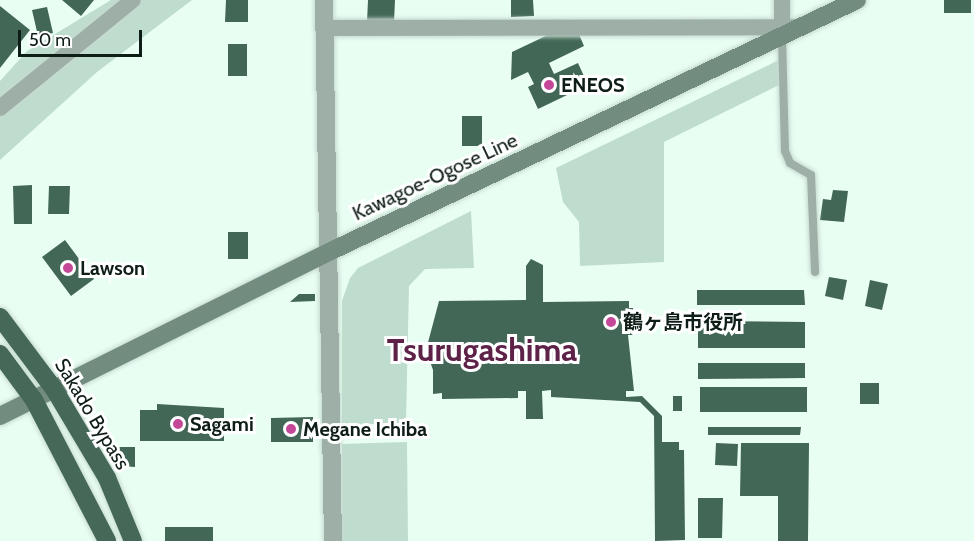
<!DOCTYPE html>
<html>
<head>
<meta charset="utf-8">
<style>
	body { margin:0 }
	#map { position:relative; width:974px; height:541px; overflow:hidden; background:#e9fef3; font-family:Cabin,"Noto Sans JP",sans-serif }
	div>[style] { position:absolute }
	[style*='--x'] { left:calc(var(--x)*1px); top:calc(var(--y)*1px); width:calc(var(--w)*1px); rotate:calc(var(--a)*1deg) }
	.green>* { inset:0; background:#bfddce }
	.building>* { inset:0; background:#436757 }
	.roads { filter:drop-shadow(0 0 2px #c6dad0) drop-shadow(0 0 2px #c6dad0) }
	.service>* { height:8px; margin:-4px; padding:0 4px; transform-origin:4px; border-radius:4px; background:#9eafa7 }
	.minor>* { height:16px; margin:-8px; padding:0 8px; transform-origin:8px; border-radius:8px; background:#9eafa7 }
	.tertiary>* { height:18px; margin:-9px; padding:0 9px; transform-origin:9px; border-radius:9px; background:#9eafa7 }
	.secondary>* { height:18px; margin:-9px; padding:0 9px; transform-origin:9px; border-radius:9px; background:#738c80 }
	.trunk>* { height:18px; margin:-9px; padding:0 9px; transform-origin:9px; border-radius:9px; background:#466858 }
	.dots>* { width:16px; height:16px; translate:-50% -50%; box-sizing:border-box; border:3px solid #fff; border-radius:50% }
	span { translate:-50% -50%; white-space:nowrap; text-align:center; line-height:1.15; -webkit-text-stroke:6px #fff; paint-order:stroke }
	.poi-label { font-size:20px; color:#0f1d17; font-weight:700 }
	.left { translate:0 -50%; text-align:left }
	.street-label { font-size:20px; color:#0f1d17 }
	.town-label { font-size:32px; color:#5e2248; font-weight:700 }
	.scale { position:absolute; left:18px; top:30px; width:124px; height:27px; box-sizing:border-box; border:3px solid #0f1d17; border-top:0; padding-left:8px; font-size:18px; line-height:21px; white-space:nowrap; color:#0f1d17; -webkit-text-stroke:4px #fff; paint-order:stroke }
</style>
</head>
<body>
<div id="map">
	<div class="green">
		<div style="clip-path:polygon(111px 0,192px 0,97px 72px,0 160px,0 81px,27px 51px)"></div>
		<div style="clip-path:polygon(779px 60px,779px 85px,664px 142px,664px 262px,580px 266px,579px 222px,563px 202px,556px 168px)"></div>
		<div style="clip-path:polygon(471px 211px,474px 268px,425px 269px,409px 286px,406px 423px,342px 425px,342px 301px,350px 278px,358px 268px)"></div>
		<div style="clip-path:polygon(407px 442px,408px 541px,342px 541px,342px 444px)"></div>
	</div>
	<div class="building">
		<div style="clip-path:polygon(62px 0,94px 0,81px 16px)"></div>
		<div style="clip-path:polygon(226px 0,248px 0,248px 22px,225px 22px)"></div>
		<div style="clip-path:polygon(368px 0,395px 0,394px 22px,367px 22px)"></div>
		<div style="clip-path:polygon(511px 0,533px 0,534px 16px,511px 17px)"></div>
		<div style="clip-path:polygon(944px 0,971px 0,971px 13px,944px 13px)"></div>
		<div style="clip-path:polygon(0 6px,30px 30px,0 68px)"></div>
		<div style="clip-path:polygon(47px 7px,53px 33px,38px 36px,32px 10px)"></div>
		<div style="clip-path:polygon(578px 32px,584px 46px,549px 63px,554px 74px,578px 63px,588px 85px,538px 109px,528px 87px,534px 84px,528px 72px,511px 80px,512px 52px,552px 33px)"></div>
		<div style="clip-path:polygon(228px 44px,247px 44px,247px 76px,228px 76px)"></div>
		<div style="clip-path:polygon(462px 116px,482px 116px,482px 146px,462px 146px)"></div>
		<div style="clip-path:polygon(32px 185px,32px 224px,14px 224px,13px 186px)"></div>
		<div style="clip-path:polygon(49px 186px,70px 186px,69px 214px,48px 214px)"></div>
		<div style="clip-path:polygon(833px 190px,848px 191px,844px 222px,820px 220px,823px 199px,831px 200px)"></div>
		<div style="clip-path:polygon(228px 232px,248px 232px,248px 259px,228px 259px)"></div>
		<div style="clip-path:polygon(65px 240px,94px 279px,71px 296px,42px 257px)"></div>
		<div style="clip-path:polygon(531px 259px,543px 265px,543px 302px,629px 301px,629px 308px,633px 308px,634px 335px,628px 335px,634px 391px,626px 391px,626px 397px,642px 396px,662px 416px,662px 442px,679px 442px,679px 450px,684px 450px,685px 540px,655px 541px,654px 416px,640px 402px,551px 397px,551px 390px,542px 391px,543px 419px,526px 419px,526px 391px,518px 391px,518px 398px,442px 399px,442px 393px,433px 394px,433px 370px,426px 350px,439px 301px,526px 300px,526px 266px)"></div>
		<div style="clip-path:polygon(829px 277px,847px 280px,843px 300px,825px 296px)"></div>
		<div style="clip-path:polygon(870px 280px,888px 284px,882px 310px,865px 306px)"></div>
		<div style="clip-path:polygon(697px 290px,804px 290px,805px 305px,697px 305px)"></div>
		<div style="clip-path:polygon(299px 294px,315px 294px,315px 301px,290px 302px)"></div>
		<div style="clip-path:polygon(698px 321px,805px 322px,805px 348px,698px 348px)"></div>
		<div style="clip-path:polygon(698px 363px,805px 363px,805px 378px,698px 379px)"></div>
		<div style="clip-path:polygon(860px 383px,879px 383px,879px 404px,860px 404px)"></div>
		<div style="clip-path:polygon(700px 387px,807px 387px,807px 412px,700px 412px)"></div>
		<div style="clip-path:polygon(673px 396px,682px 396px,682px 411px,673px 411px)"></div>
		<div style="clip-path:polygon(157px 404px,224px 408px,224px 441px,140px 441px,140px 410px,157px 410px)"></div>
		<div style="clip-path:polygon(313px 417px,313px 442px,271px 442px,271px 418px)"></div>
		<div style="clip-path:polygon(708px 427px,801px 427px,800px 435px,708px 435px)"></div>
		<div style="clip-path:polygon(716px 443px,738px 444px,737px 466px,715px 465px)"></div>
		<div style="clip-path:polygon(741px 443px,809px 443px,808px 541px,778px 541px,778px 496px,740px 496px)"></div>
		<div style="clip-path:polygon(119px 447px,135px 447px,135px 467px,119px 466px)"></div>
		<div style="clip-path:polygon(698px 498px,723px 498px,722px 538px,698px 538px)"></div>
		<div style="clip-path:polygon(165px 527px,213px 527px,213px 541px,165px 541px)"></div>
	</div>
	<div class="roads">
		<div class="service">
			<div style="--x:782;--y:37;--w:114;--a:88.5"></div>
			<div style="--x:785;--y:151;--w:13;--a:67"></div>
			<div style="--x:790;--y:163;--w:24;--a:30"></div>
			<div style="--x:811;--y:175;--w:97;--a:87.6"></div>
		</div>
		<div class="minor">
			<div style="--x:782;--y:27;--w:27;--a:-90"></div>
			<div style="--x:325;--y:28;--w:476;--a:-0.1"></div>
			<div style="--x:0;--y:108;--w:171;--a:-39.1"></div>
		</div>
		<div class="tertiary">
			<div style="--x:324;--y:0;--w:541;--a:89.05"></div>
		</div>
		<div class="secondary">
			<div style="--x:0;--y:416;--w:368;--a:-26.5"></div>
			<div style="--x:329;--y:252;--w:585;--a:-25.51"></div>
		</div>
		<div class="trunk">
			<div style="--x:0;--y:317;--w:90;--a:53.1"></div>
			<div style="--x:54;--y:389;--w:104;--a:59.2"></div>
			<div style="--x:107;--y:478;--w:68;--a:67.6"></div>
			<div style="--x:0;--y:354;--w:57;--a:53.5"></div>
			<div style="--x:34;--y:400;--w:159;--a:62.6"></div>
		</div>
	</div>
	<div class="dots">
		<div style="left:549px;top:85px;background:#c44897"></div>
		<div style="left:68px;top:268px;background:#c44897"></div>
		<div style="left:611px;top:322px;background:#c44897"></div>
		<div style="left:178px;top:424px;background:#c44897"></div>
		<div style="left:291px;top:429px;background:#c44897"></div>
	</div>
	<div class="poi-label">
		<span class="left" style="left:561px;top:85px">ENEOS</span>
		<span class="left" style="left:80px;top:268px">Lawson</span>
		<span class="left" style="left:623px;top:322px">鶴ヶ島市役所</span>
		<span class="left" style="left:190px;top:424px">Sagami</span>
		<span class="left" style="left:303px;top:429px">Megane Ichiba</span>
	</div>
	<div class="street-label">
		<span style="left:435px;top:177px;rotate:-25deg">Kawagoe-Ogose Line</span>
		<span style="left:92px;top:414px;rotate:59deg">Sakado Bypass</span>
	</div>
	<div class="town-label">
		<span style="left:482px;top:350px">Tsurugashima</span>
	</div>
	<div class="scale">50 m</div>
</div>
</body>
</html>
